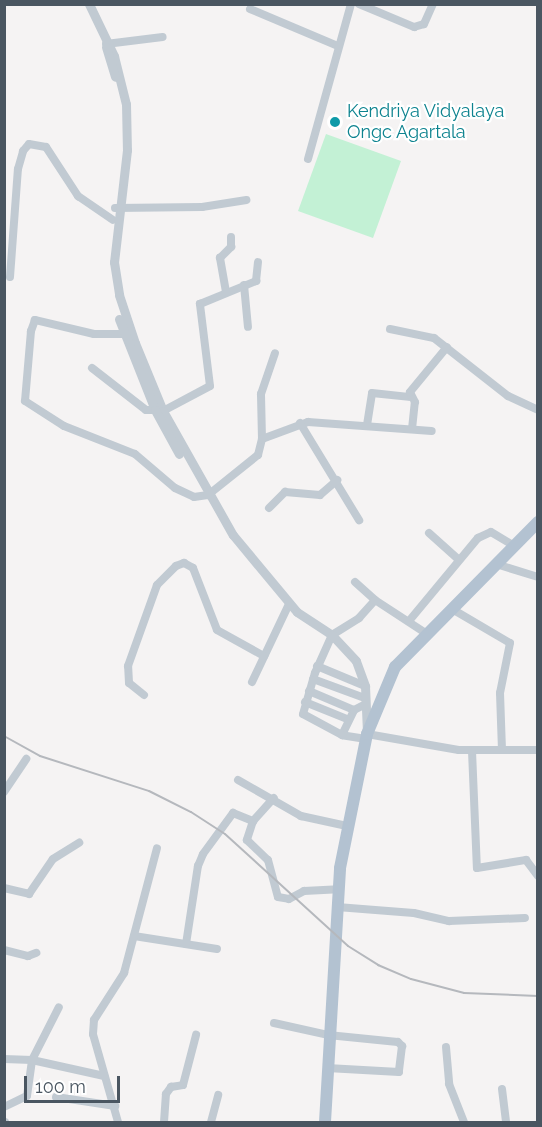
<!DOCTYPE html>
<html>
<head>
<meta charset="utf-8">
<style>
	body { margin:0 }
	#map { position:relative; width:542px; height:1127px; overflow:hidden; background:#f5f3f3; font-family:Raleway,sans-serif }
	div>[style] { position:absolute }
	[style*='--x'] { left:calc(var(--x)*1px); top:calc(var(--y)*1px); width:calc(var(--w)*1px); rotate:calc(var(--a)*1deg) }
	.green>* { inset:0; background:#c3f1d5 }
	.minor>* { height:8px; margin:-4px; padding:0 4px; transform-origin:4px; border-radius:4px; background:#c1cad2 }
	.tertiary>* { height:9px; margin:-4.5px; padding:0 4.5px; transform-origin:4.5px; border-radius:4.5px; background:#c1cad2 }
	.primary>* { height:12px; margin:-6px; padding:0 6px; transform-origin:6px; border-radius:6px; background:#b3c2d1 }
	.rail>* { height:2px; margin:-1px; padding:0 1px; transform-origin:1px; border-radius:1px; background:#b5b8bd }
	.dots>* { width:16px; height:16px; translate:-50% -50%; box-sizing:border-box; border:3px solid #fff; border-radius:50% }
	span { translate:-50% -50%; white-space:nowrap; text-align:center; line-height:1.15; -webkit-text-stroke:4.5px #fff; paint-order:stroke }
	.culture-label { font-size:18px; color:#0d838f }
	.left { translate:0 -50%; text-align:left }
	.frame { position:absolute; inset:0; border:6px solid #4a5661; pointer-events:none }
	.scale { position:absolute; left:24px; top:1076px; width:96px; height:27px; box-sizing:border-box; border:3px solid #4a5661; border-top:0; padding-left:8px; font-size:18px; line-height:21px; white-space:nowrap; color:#4a5661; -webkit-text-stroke:4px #fff; paint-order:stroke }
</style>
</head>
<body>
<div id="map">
	<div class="green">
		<div style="clip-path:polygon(326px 134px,401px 161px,373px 238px,298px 211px)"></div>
	</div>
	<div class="minor">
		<div style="--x:359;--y:4;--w:60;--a:22.7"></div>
		<div style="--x:414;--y:27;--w:10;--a:-17"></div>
		<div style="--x:424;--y:24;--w:22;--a:-66"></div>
		<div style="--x:250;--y:9;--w:95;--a:22.8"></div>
		<div style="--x:106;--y:44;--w:57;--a:-7"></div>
		<div style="--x:308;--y:159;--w:161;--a:-74.5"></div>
		<div style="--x:115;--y:208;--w:87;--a:-0.7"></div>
		<div style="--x:202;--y:207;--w:45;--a:-9"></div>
		<div style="--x:10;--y:277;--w:108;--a:-85.8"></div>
		<div style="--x:18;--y:169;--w:19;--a:-74"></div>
		<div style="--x:23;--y:151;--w:9;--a:-49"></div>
		<div style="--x:29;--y:144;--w:17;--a:10"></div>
		<div style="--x:46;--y:147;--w:59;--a:56.9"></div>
		<div style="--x:78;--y:196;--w:42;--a:34.4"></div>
		<div style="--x:244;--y:285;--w:42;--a:84.6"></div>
		<div style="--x:226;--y:292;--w:35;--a:-100"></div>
		<div style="--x:220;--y:258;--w:16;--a:-45"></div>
		<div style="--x:231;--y:247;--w:10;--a:-90"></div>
		<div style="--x:390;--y:329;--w:45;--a:11.6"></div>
		<div style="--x:434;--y:338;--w:94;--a:38.1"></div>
		<div style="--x:508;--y:396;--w:33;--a:25"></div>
		<div style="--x:124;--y:334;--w:30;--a:180"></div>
		<div style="--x:94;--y:334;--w:61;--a:-166.7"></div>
		<div style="--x:35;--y:320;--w:12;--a:110"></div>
		<div style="--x:31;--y:331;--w:70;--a:94.9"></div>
		<div style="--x:25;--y:401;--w:46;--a:32.7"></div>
		<div style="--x:64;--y:426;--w:76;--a:21.5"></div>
		<div style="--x:135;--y:454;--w:52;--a:40.4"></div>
		<div style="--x:175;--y:488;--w:21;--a:25"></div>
		<div style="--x:194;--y:497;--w:14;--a:-8"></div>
		<div style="--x:208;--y:495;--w:64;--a:-38.7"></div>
		<div style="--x:258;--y:455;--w:16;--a:-76"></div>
		<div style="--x:262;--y:439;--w:45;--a:-91.3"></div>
		<div style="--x:261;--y:394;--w:43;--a:-71.1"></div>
		<div style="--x:92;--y:368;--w:68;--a:37.9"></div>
		<div style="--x:146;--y:410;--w:9;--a:0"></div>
		<div style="--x:163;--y:411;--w:53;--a:-28"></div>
		<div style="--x:210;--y:386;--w:83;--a:-97"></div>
		<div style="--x:200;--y:304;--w:61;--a:-22.3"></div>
		<div style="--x:256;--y:281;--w:19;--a:-84"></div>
		<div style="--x:300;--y:423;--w:114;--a:58.7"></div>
		<div style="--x:367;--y:425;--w:32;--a:-81"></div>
		<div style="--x:372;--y:393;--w:37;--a:6"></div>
		<div style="--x:412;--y:429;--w:27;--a:-84"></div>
		<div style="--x:415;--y:402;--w:11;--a:-117"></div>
		<div style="--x:410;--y:392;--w:58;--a:-50.6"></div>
		<div style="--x:262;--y:439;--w:49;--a:-20.3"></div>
		<div style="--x:308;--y:422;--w:124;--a:4.2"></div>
		<div style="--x:269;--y:508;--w:23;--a:-45"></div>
		<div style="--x:285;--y:492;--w:35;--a:5"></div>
		<div style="--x:320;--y:495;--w:23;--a:-41"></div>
		<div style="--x:429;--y:533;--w:39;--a:42"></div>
		<div style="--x:496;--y:564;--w:44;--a:17.2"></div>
		<div style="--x:355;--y:582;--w:27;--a:42"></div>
		<div style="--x:452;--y:609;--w:67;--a:30.4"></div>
		<div style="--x:510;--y:643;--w:51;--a:101.3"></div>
		<div style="--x:500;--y:693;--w:57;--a:88"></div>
		<div style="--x:409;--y:621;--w:108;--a:-50.3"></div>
		<div style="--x:478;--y:538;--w:14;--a:-25"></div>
		<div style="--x:491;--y:532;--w:27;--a:31"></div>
		<div style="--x:317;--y:666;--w:52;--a:22.6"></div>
		<div style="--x:313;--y:679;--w:55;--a:20.1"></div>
		<div style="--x:252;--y:682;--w:86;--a:-64.6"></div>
		<div style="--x:309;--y:691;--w:49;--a:22.9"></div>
		<div style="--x:144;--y:695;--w:19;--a:-141"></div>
		<div style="--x:129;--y:683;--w:17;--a:-93"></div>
		<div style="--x:128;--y:666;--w:86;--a:-70.3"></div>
		<div style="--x:157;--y:585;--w:27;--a:-45"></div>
		<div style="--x:176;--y:566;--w:9;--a:-21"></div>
		<div style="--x:184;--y:563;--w:10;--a:29"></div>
		<div style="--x:193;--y:568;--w:66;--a:68.8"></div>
		<div style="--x:217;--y:630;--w:54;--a:29"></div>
		<div style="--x:305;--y:702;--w:45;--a:22"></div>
		<div style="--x:367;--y:734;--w:93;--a:9.9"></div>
		<div style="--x:459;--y:750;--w:79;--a:0"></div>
		<div style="--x:342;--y:735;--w:28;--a:-64"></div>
		<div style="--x:354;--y:710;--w:13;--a:-27"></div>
		<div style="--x:366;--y:739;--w:24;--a:-171"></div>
		<div style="--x:342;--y:735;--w:44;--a:-151.7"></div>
		<div style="--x:303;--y:714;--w:43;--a:-73.7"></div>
		<div style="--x:315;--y:673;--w:42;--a:-65.9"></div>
		<div style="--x:332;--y:635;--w:32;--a:-32"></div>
		<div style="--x:359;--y:618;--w:24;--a:-48"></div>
		<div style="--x:375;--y:600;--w:62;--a:33.2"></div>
		<div style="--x:472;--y:751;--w:117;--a:87.6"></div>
		<div style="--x:477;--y:868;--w:50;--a:-9.3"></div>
		<div style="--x:526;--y:860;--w:20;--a:53"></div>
		<div style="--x:238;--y:780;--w:73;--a:29.7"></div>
		<div style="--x:301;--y:816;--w:47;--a:12.3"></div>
		<div style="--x:4;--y:792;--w:40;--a:-56"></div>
		<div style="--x:253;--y:821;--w:20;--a:108"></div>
		<div style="--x:247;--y:840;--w:29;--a:44"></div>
		<div style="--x:268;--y:860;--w:38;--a:75"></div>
		<div style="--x:278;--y:897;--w:11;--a:10"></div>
		<div style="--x:289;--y:899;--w:17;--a:-28"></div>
		<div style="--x:304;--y:891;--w:34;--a:-3"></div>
		<div style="--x:4;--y:888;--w:26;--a:13"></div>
		<div style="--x:29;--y:894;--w:42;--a:-55.6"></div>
		<div style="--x:53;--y:859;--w:31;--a:-32"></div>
		<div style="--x:337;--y:907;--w:77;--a:4.5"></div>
		<div style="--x:414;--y:913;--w:36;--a:13"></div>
		<div style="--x:449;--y:921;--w:76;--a:-2.3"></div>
		<div style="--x:134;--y:936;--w:84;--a:8.9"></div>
		<div style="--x:186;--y:944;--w:79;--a:-81.3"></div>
		<div style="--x:198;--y:866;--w:13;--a:-67"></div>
		<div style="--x:203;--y:854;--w:51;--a:-53.8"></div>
		<div style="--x:233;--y:813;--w:22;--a:22"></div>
		<div style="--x:253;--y:821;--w:31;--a:-48"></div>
		<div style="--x:4;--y:950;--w:25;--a:14"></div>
		<div style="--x:28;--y:956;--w:9;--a:-21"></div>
		<div style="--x:274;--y:1023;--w:55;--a:12.5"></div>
		<div style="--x:328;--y:1035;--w:70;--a:5.7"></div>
		<div style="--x:398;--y:1042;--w:6;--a:45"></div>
		<div style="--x:402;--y:1046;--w:26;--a:97"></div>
		<div style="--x:399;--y:1072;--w:72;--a:-176.8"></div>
		<div style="--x:446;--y:1047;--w:37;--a:85"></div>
		<div style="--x:449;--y:1084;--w:41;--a:68.5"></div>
		<div style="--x:4;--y:1059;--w:28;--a:2"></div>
		<div style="--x:32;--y:1060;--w:74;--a:12.5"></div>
		<div style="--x:502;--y:1089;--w:33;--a:83"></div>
		<div style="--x:56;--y:1097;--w:60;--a:8.7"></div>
		<div style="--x:4;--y:1107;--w:25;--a:-26"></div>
		<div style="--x:27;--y:1096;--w:36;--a:-82"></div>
		<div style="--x:32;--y:1060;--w:59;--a:-63"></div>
		<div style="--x:4;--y:1122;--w:1;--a:0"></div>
		<div style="--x:118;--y:1122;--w:91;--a:-105.9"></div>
		<div style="--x:93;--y:1034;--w:14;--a:-86"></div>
		<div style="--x:94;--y:1020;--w:56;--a:-57.4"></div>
		<div style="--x:124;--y:973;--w:129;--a:-75.2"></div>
		<div style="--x:164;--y:1122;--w:28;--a:-86"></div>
		<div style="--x:166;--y:1094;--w:9;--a:-54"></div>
		<div style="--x:171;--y:1087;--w:12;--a:-9"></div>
		<div style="--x:183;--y:1085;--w:52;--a:-75.4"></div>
		<div style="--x:211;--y:1122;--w:28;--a:-75"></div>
	</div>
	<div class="tertiary">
		<div style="--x:89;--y:4;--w:58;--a:64.3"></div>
		<div style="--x:114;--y:56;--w:49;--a:76"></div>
		<div style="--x:126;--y:104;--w:46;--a:88.8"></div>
		<div style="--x:127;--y:150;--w:113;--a:96.6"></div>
		<div style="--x:114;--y:262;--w:33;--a:81"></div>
		<div style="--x:119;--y:295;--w:51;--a:71.6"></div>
		<div style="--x:135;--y:343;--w:74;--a:67.6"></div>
		<div style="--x:163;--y:411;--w:142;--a:60.6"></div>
		<div style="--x:233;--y:535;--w:100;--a:50.3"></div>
		<div style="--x:297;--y:612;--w:42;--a:33.3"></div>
		<div style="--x:332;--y:635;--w:35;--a:47"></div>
		<div style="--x:356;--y:661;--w:27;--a:70"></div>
		<div style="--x:365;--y:686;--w:45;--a:87.5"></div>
		<div style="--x:106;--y:47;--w:31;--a:73"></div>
		<div style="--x:119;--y:319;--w:98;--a:68.4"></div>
		<div style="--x:155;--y:410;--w:50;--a:61.4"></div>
	</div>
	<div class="primary">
		<div style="--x:325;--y:1122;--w:254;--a:-86.6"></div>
		<div style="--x:340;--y:868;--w:137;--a:-78.6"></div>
		<div style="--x:367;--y:734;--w:73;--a:-67.3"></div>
		<div style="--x:395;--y:667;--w:204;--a:-45.4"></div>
	</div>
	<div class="rail">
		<div style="--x:4;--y:736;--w:41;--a:29.1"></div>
		<div style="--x:40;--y:756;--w:114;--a:17.8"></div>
		<div style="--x:149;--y:791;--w:47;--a:26.6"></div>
		<div style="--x:191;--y:812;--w:40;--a:32.9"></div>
		<div style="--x:225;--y:834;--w:166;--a:42.3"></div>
		<div style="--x:348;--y:946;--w:36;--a:32"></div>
		<div style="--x:378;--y:965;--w:36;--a:23"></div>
		<div style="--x:411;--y:979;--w:55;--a:14.8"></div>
		<div style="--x:464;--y:993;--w:74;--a:2.3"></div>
	</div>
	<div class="dots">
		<div style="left:335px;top:122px;background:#0f9aa8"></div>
	</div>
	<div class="culture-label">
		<span class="left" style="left:347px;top:122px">Kendriya Vidyalaya<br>Ongc Agartala</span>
	</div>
	<div class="frame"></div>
	<div class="scale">100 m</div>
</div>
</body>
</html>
